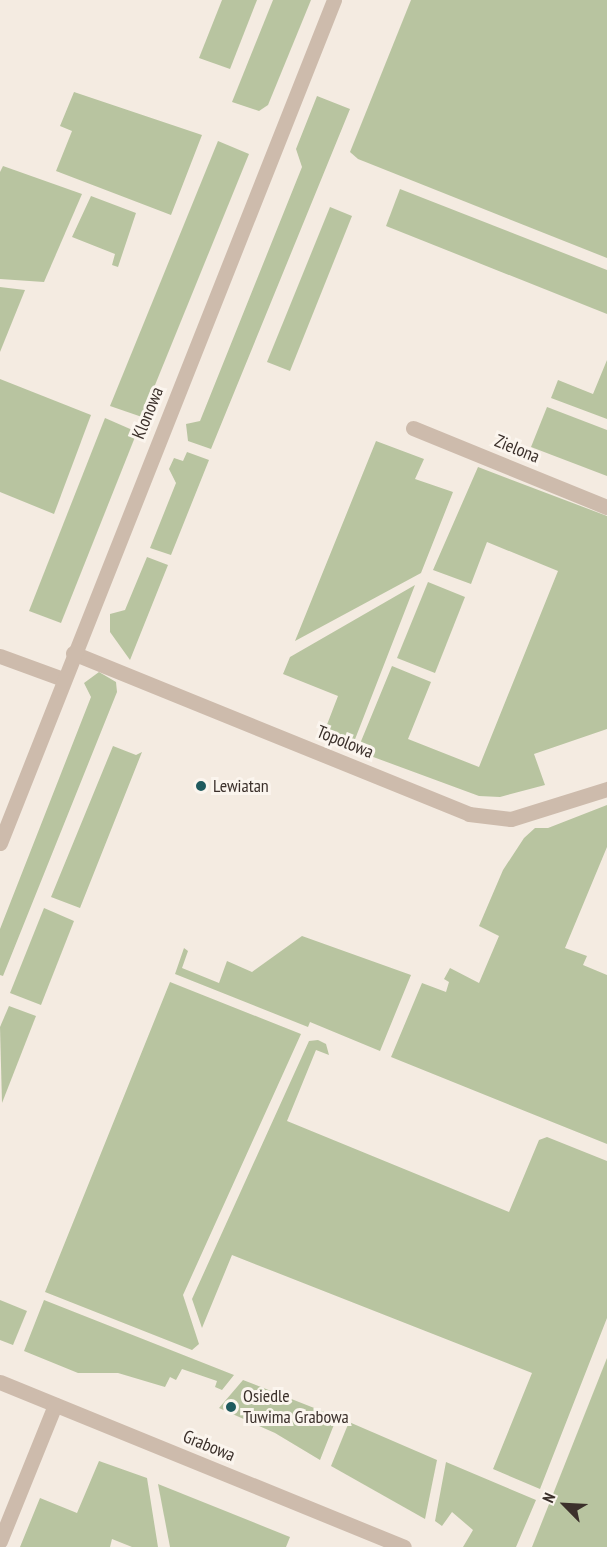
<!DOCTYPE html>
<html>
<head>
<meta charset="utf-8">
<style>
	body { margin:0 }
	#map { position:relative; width:607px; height:1547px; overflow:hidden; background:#f4ebe1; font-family:"PT Sans Narrow",sans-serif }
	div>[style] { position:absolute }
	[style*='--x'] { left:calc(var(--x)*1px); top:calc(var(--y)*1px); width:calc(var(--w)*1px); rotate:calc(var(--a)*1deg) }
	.green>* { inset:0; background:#b8c4a0 }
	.street>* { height:15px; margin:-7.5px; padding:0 7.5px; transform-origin:7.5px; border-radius:7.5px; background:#cdbbac }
	.dots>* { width:16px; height:16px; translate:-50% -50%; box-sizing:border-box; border:3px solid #fbf5ee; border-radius:50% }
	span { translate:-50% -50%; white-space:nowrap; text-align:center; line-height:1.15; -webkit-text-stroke:6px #fbf5ee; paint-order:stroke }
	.street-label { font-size:18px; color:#3b302b }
	.poi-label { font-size:18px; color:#3b302b }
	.left { translate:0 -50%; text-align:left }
	.north { position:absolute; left:535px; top:1475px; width:60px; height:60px; -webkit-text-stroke:4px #fbf5ee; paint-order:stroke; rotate:294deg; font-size:16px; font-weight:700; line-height:24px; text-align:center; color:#3b302b }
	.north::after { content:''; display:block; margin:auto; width:21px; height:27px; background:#3b302b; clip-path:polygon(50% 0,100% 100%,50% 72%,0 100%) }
</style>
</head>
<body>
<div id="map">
	<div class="green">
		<div style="clip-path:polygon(222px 0,257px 0,230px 69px,199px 58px)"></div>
		<div style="clip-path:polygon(273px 0,311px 0,268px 105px,259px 111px,232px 102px)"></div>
		<div style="clip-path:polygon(411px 0,607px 0,607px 258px,358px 159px,350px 152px)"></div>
		<div style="clip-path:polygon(74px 92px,202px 135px,171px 215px,56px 171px,72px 131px,60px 126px)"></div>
		<div style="clip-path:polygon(317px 96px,350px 109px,211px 449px,188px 441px,186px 424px,200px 421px,302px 167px,296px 149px)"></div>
		<div style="clip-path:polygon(218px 141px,249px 154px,142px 417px,110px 406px)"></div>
		<div style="clip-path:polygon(3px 166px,82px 194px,44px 282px,0 279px,0 172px)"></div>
		<div style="clip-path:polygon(400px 189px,607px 270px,607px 314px,386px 226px)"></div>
		<div style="clip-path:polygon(91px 196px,136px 213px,118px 267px,112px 265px,115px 254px,72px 237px)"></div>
		<div style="clip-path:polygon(330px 207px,352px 216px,290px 371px,267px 362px)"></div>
		<div style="clip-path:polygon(0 287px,25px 290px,0 352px)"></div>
		<div style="clip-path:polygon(607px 360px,607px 419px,551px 398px,558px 380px,593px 394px)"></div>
		<div style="clip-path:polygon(0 379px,91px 415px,54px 514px,0 492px)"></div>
		<div style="clip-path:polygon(547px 407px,607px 430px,607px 476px,531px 447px)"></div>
		<div style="clip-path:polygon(105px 418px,137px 432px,61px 623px,29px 611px)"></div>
		<div style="clip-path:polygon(376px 441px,424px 459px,415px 479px,453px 492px,421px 573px,295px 641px)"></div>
		<div style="clip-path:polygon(187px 452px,209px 460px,171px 555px,150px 548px,176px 483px,169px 469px,174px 458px,183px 461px)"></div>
		<div style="clip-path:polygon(478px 467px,607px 516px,607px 729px,534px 754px,545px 785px,500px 797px,479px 796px,357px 751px,392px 666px,431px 682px,408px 739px,479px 767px,558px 571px,487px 542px,471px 584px,433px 570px)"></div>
		<div style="clip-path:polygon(147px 557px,168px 565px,130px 660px,110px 632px,110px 614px,125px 610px)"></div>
		<div style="clip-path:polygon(428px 582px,465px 597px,435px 673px,397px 658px)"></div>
		<div style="clip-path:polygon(415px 585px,352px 747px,323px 735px,338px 696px,283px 674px,290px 657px)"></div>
		<div style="clip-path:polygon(99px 672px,116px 682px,117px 692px,3px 976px,0 975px,0 929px,91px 697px,84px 683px)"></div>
		<div style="clip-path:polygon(113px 746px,136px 755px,142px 752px,80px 908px,51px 897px)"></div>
		<div style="clip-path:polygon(607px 805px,607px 847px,565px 948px,587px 956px,583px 965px,607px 975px,607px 1144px,391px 1057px,422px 983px,446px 992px,449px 982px,444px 979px,450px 968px,479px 983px,499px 936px,479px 926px,503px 870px,524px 838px,535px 828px,548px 828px)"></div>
		<div style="clip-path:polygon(44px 908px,74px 921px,41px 1005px,10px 993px)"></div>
		<div style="clip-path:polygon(302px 936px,411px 975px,380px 1051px,310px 1022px,308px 1027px,175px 974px,184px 948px,188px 951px,182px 968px,219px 983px,227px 961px,252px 972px)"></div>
		<div style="clip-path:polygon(170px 982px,301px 1034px,183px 1295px,199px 1344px,192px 1350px,45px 1292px)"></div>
		<div style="clip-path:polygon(9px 1006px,36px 1016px,2px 1103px,0 1027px)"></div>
		<div style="clip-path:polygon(318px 1040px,326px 1044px,329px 1055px,316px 1050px,287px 1121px,509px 1212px,539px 1140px,547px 1137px,607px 1161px,607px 1318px,540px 1489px,493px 1469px,532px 1373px,232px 1255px,202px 1328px,192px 1299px,309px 1041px)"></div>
		<div style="clip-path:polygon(0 1300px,27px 1311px,13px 1345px,0 1340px)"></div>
		<div style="clip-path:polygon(44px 1300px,234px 1375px,222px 1390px,215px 1387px,217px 1381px,182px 1369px,176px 1380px,170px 1377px,165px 1387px,118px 1373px,78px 1373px,24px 1351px)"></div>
		<div style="clip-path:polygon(607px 1358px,607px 1547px,532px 1547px)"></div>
		<div style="clip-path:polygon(243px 1380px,337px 1417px,320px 1460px,275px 1433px,219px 1408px)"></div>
		<div style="clip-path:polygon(349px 1422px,437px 1460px,425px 1519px,331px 1466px)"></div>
		<div style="clip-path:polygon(99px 1461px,147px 1478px,158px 1547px,132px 1547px,112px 1539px,110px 1547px,20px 1547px,40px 1498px,77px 1513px)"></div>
		<div style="clip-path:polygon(446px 1462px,536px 1500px,516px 1547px,463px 1547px,473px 1530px,452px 1512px,442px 1526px,435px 1521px)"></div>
		<div style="clip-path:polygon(158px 1484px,290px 1537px,286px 1547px,170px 1547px)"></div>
	</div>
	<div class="street">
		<div style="--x:413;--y:428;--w:209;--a:22.2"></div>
		<div style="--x:73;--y:653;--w:427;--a:22.1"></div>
		<div style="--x:469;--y:814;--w:42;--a:6.8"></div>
		<div style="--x:511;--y:819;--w:101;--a:-17.4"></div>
		<div style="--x:0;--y:656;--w:67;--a:20.1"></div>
		<div style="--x:0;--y:843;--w:907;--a:-68.39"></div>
		<div style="--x:0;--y:1382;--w:436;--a:22.2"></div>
		<div style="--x:0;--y:1541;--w:147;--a:-68"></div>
	</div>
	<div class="dots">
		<div style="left:201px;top:786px;background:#1f5a5e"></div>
		<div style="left:231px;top:1407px;background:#1f5a5e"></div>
	</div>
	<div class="street-label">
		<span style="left:148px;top:413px;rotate:-68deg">Klonowa</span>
		<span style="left:517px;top:449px;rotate:22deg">Zielona</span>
		<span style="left:345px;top:742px;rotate:22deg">Topolowa</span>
		<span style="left:209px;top:1446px;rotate:22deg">Grabowa</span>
	</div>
	<div class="poi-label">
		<span class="left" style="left:213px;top:786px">Lewiatan</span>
		<span class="left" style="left:243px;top:1407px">Osiedle<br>Tuwima Grabowa</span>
	</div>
	<div class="north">N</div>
</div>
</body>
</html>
